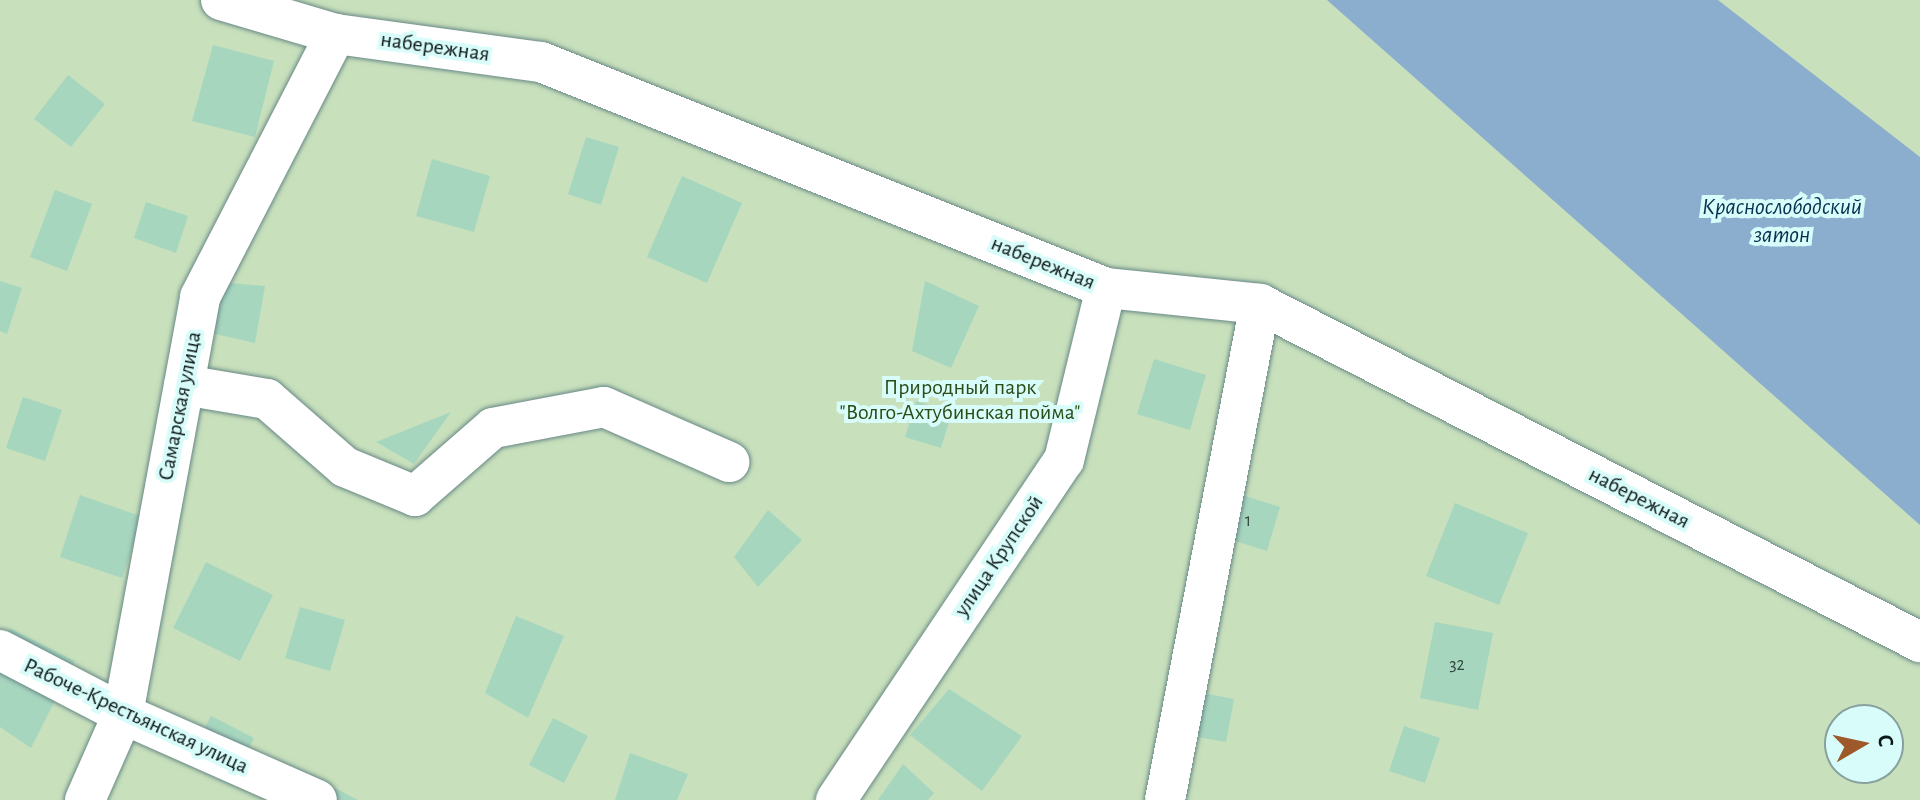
<!DOCTYPE html>
<html>
<head>
<meta charset="utf-8">
<style>
	body { margin:0 }
	#map { position:relative; width:1920px; height:800px; overflow:hidden; background:#d8fcf9; font-family:"Alegreya Sans",sans-serif }
	div>[style] { position:absolute }
	[style*='--x'] { left:calc(var(--x)*1px); top:calc(var(--y)*1px); width:calc(var(--w)*1px); rotate:calc(var(--a)*1deg) }
	.green>* { inset:0; background:#c8e0bc }
	.water>* { inset:0; background:#8baece }
	.building>* { inset:0; background:#a7d6bf }
	.roads { filter:drop-shadow(0 0 2px #688886) drop-shadow(0 0 2px #688886) }
	.minor>* { height:40px; margin:-20px; padding:0 20px; transform-origin:20px; border-radius:20px; background:#fff }
	span { translate:-50% -50%; white-space:nowrap; text-align:center; line-height:1.15; -webkit-text-stroke:8px #d8fcf9; paint-order:stroke }
	.number-label { font-size:18px; color:#334842 }
	.number-label span { -webkit-text-stroke-width:0 }
	.street-label { font-size:22px; color:#0c1818 }
	.park-label { font-size:22px; color:#2b4c17 }
	.water-label { font-size:24px; color:#063150; font-style:italic }
	.north { position:absolute; left:1824px; top:704px; width:80px; height:80px; box-sizing:border-box; background:#d8fcf9; border:2px solid #86a19f; border-radius:50%; rotate:81deg; font-size:22px; font-weight:700; line-height:32px; text-align:center; color:#0c1818 }
	.north::after { content:''; display:block; margin:auto; width:28px; height:36px; background:#9d592a; clip-path:polygon(50% 0,100% 100%,50% 72%,0 100%) }
</style>
</head>
<body>
<div id="map">
	<div class="green">
		<div style="clip-path:polygon(evenodd,0 0,1920px 0,1920px 800px,0 800px,0 0,1840px 720px,1888px 720px,1888px 768px,1840px 768px,1840px 720px)"></div>
	</div>
	<div class="water">
		<div style="clip-path:polygon(1327px 0,1718px 0,1920px 157px,1920px 525px)"></div>
	</div>
	<div class="building">
		<div style="clip-path:polygon(213px 45px,274px 61px,255px 137px,192px 121px)"></div>
		<div style="clip-path:polygon(68px 75px,105px 104px,71px 147px,34px 119px)"></div>
		<div style="clip-path:polygon(586px 137px,619px 147px,601px 205px,568px 194px)"></div>
		<div style="clip-path:polygon(432px 159px,490px 176px,474px 232px,416px 216px)"></div>
		<div style="clip-path:polygon(682px 176px,742px 203px,707px 283px,647px 257px)"></div>
		<div style="clip-path:polygon(55px 190px,92px 204px,67px 271px,30px 257px)"></div>
		<div style="clip-path:polygon(146px 202px,188px 216px,176px 253px,134px 238px)"></div>
		<div style="clip-path:polygon(0 281px,22px 288px,7px 334px,0 331px)"></div>
		<div style="clip-path:polygon(925px 281px,979px 306px,951px 368px,912px 351px)"></div>
		<div style="clip-path:polygon(216px 282px,265px 286px,255px 343px,202px 331px)"></div>
		<div style="clip-path:polygon(1154px 359px,1206px 375px,1190px 430px,1137px 414px)"></div>
		<div style="clip-path:polygon(23px 397px,62px 410px,45px 461px,6px 448px)"></div>
		<div style="clip-path:polygon(916px 401px,952px 412px,941px 448px,905px 437px)"></div>
		<div style="clip-path:polygon(451px 412px,414px 464px,376px 442px)"></div>
		<div style="clip-path:polygon(1230px 491px,1280px 507px,1267px 551px,1216px 535px)"></div>
		<div style="clip-path:polygon(80px 495px,143px 517px,122px 578px,60px 557px)"></div>
		<div style="clip-path:polygon(1455px 503px,1528px 533px,1499px 605px,1426px 576px)"></div>
		<div style="clip-path:polygon(768px 510px,802px 540px,758px 587px,734px 557px)"></div>
		<div style="clip-path:polygon(206px 562px,273px 595px,240px 661px,173px 628px)"></div>
		<div style="clip-path:polygon(300px 607px,345px 620px,330px 671px,285px 658px)"></div>
		<div style="clip-path:polygon(516px 616px,564px 636px,528px 718px,485px 693px)"></div>
		<div style="clip-path:polygon(1435px 622px,1493px 633px,1478px 710px,1420px 698px)"></div>
		<div style="clip-path:polygon(10px 628px,75px 661px,31px 748px,0 727px,0 649px)"></div>
		<div style="clip-path:polygon(949px 689px,1022px 736px,982px 791px,910px 735px)"></div>
		<div style="clip-path:polygon(1187px 690px,1234px 699px,1226px 742px,1180px 734px)"></div>
		<div style="clip-path:polygon(211px 716px,254px 738px,230px 784px,187px 761px)"></div>
		<div style="clip-path:polygon(553px 718px,588px 736px,564px 783px,529px 765px)"></div>
		<div style="clip-path:polygon(1404px 726px,1440px 738px,1425px 783px,1389px 771px)"></div>
		<div style="clip-path:polygon(630px 753px,688px 774px,677px 800px,615px 800px)"></div>
		<div style="clip-path:polygon(903px 764px,934px 793px,928px 800px,878px 800px)"></div>
		<div style="clip-path:polygon(335px 788px,358px 800px,328px 800px)"></div>
	</div>
	<div class="roads">
		<div class="minor">
			<div style="--x:221;--y:0;--w:120;--a:16.5"></div>
			<div style="--x:336;--y:34;--w:207;--a:7.8"></div>
			<div style="--x:541;--y:62;--w:609;--a:21.8"></div>
			<div style="--x:1106;--y:288;--w:155;--a:5.9"></div>
			<div style="--x:1260;--y:304;--w:742;--a:27.12"></div>
			<div style="--x:184;--y:385;--w:84;--a:9.6"></div>
			<div style="--x:267;--y:399;--w:103;--a:41.1"></div>
			<div style="--x:345;--y:467;--w:76;--a:22.5"></div>
			<div style="--x:415;--y:496;--w:103;--a:-41.1"></div>
			<div style="--x:493;--y:428;--w:113;--a:-10.7"></div>
			<div style="--x:604;--y:407;--w:137;--a:23.7"></div>
			<div style="--x:0;--y:650;--w:139;--a:27.5"></div>
			<div style="--x:123;--y:714;--w:212;--a:23.9"></div>
			<div style="--x:85;--y:800;--w:94;--a:-66.2"></div>
			<div style="--x:123;--y:714;--w:424;--a:-79.5"></div>
			<div style="--x:200;--y:297;--w:296;--a:-62.7"></div>
			<div style="--x:836;--y:800;--w:409;--a:-56.2"></div>
			<div style="--x:1064;--y:460;--w:177;--a:-76.3"></div>
			<div style="--x:1165;--y:800;--w:505;--a:-79.16"></div>
		</div>
	</div>
	<div class="number-label">
		<span style="left:1248px;top:521px">1</span>
		<span style="left:1457px;top:665px">32</span>
	</div>
	<div class="street-label">
		<span style="left:435px;top:47px;rotate:8deg">набережная</span>
		<span style="left:1043px;top:263px;rotate:22deg">набережная</span>
		<span style="left:180px;top:406px;rotate:-79deg">Самарская улица</span>
		<span style="left:1639px;top:498px;rotate:27deg">набережная</span>
		<span style="left:999px;top:556px;rotate:-56deg">улица Крупской</span>
		<span style="left:136px;top:716px;rotate:25deg">Рабоче-Крестьянская улица</span>
	</div>
	<div class="park-label">
		<span style="left:960px;top:400px">Природный парк<br>"Волго-Ахтубинская пойма"</span>
	</div>
	<div class="water-label">
		<span style="left:1782px;top:222px">Краснослободский<br>затон</span>
	</div>
	<div class="north">С</div>
</div>
</body>
</html>
